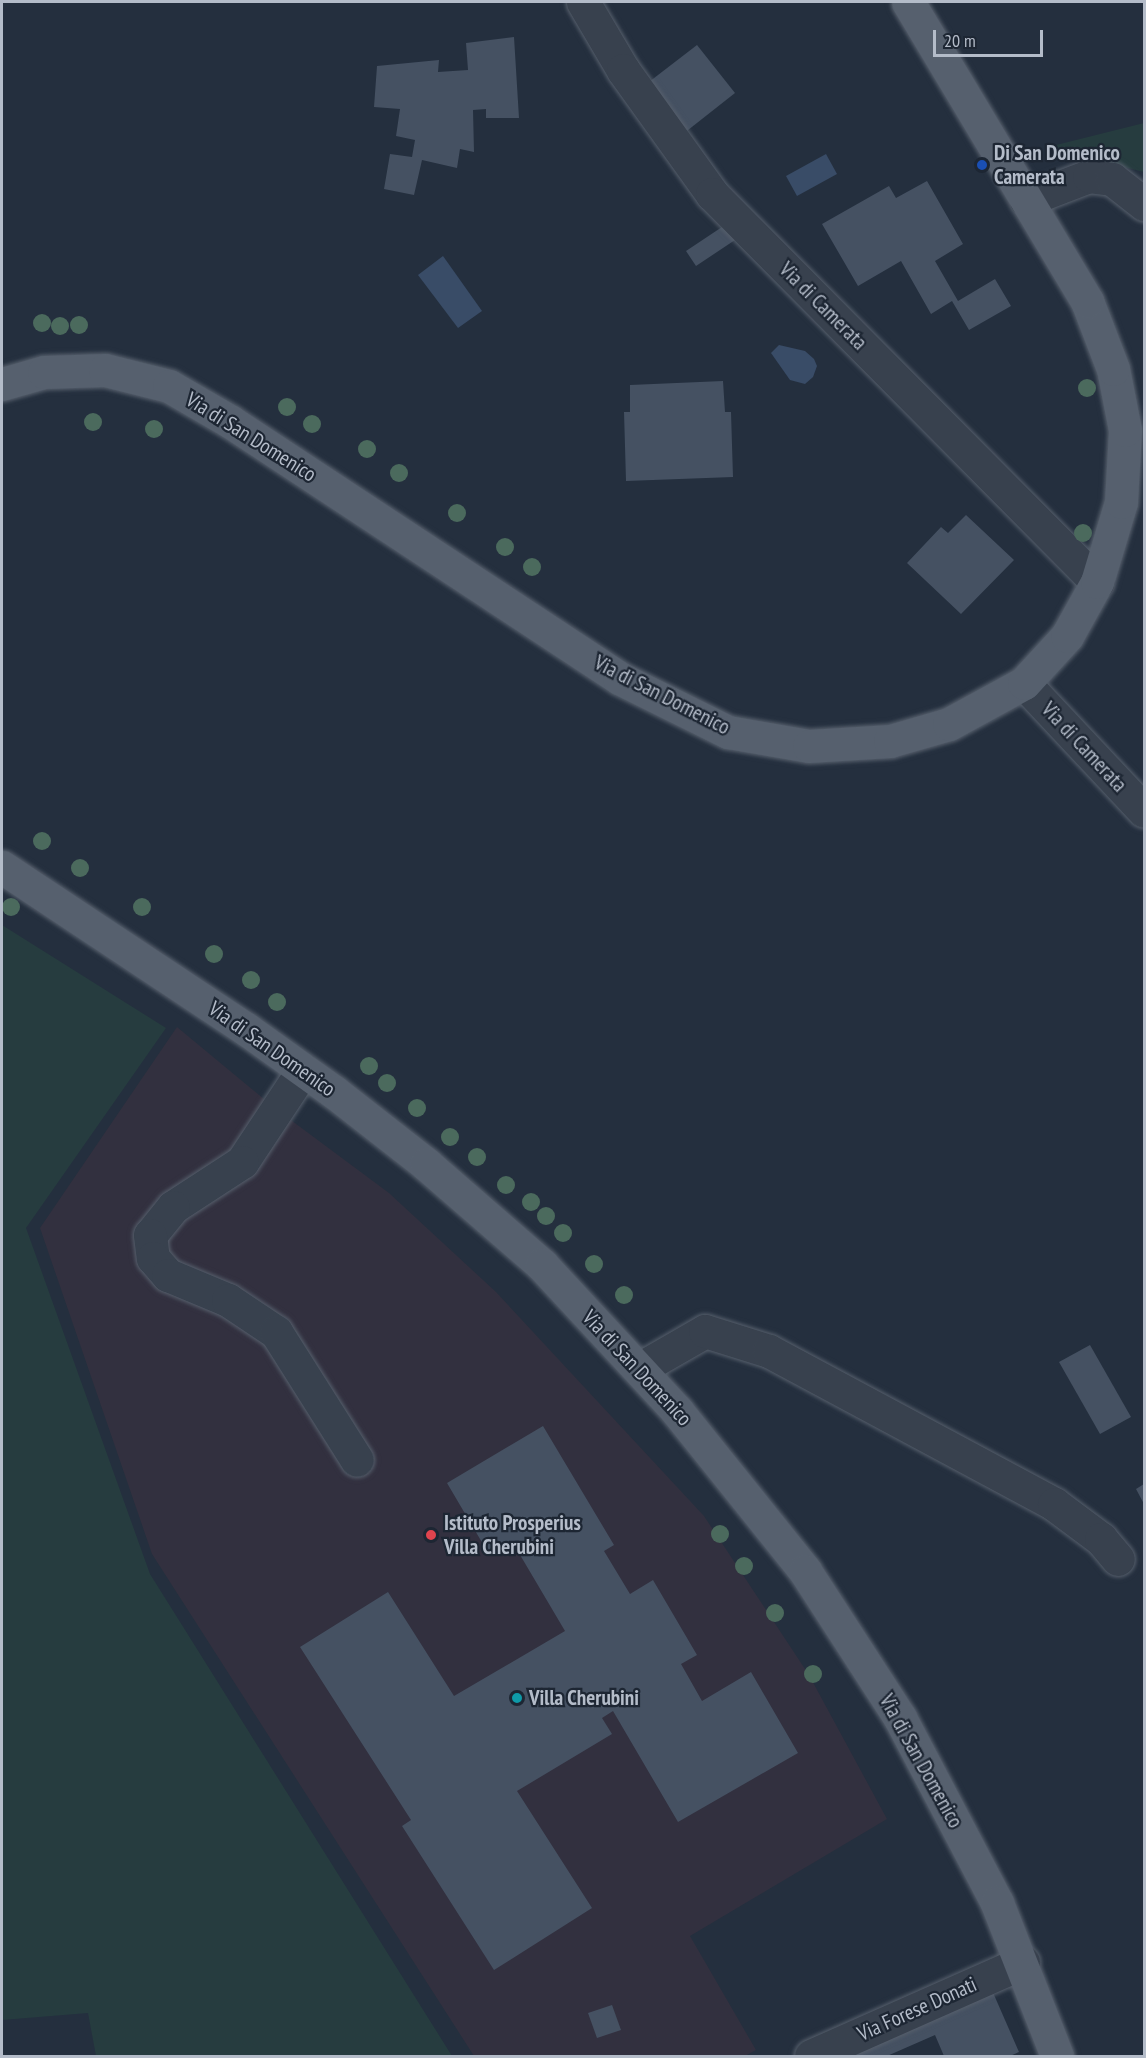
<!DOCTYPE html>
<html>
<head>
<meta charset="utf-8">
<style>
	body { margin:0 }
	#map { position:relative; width:1146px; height:2058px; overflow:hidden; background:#242f3e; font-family:"PT Sans Narrow",sans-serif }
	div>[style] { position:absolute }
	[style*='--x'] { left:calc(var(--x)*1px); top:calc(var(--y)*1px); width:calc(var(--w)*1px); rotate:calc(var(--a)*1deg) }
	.medical>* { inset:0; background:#32303f }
	.green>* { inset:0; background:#263c3f }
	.water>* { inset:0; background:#394c67 }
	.building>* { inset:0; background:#455162 }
	.roads { filter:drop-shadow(0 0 2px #565f6c) drop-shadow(0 0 2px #565f6c) }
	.minor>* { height:33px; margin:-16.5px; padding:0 16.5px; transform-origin:16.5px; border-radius:16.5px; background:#38414e }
	.major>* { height:33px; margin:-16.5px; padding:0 16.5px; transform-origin:16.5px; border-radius:16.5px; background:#56606e }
	.trees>* { width:18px; height:18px; margin:-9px; border-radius:50%; background:#4b6a5d }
	.dots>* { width:16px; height:16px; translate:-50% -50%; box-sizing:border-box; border:3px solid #1d2633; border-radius:50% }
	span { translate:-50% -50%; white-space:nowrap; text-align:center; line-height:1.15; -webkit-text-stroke:4.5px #1d2633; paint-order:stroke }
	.poi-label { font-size:21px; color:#b4bcc9; font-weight:700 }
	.left { translate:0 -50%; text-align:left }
	.street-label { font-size:21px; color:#b4bcc9 }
	.frame { position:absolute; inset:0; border:3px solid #b4bcc9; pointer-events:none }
	.scale { position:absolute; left:933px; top:30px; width:110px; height:27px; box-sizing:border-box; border:3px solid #b4bcc9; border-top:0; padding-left:8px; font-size:18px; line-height:21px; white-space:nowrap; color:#b4bcc9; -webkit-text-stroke:4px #1d2633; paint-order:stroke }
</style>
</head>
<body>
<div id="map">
	<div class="medical">
		<div style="clip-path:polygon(177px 1027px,276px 1109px,389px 1193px,496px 1292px,704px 1516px,809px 1675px,887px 1819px,690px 1936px,756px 2050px,745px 2056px,474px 2056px,152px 1554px,40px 1228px)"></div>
	</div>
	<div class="green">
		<div style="clip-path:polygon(1144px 123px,1144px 172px,1044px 148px)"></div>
		<div style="clip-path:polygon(2px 925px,166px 1028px,26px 1228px,150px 1574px,452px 2056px,96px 2056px,88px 2013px,2px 2020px)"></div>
	</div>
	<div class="water">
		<div style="clip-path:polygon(826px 154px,837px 174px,797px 196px,786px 176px)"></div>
		<div style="clip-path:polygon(443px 256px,482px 311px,458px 328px,418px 275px)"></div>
		<div style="clip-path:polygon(779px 345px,805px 351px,814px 359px,817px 366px,813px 377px,805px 384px,790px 380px,771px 353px)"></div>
	</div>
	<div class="building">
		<div style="clip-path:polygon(514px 37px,519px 118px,486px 118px,486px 109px,473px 110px,474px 152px,460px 149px,457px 168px,422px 160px,414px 195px,384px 189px,390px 154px,412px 157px,415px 140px,396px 136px,400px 109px,374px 107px,377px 66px,439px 60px,438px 72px,468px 70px,466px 43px)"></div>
		<div style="clip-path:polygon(697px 45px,735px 93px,683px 134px,645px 85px)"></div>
		<div style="clip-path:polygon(927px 181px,963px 244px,935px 261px,958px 301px,995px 279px,1011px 306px,969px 330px,952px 301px,931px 314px,901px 261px,858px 286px,822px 224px,889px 186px,896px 198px)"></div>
		<div style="clip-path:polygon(725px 225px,735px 240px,696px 266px,686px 251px)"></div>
		<div style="clip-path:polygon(723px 381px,725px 412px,731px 412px,733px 477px,626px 481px,624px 412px,630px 412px,630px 385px)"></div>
		<div style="clip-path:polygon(966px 515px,1014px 560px,961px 614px,907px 563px,941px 527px,948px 533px)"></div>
		<div style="clip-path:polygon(1090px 1345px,1131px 1417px,1100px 1434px,1059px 1362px)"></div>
		<div style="clip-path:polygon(543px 1426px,614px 1545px,604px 1551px,630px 1594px,653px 1580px,697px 1655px,681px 1664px,702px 1701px,751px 1672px,798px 1753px,678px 1822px,613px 1711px,602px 1718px,612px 1734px,517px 1791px,592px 1908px,494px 1970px,402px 1826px,411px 1820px,300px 1647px,388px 1592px,454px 1696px,565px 1631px,513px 1543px,490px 1556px,447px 1483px)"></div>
		<div style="clip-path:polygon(1144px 1484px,1144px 1504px,1136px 1489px)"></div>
		<div style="clip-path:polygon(991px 1988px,1019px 2052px,1010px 2056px,944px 2056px,935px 2035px,887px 2056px,839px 2056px)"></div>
		<div style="clip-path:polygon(612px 2005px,621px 2030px,597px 2038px,588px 2013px)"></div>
	</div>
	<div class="roads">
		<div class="minor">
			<div style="--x:583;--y:2;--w:79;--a:59.5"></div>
			<div style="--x:623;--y:70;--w:153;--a:54.3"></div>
			<div style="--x:712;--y:194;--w:547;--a:45.22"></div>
			<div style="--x:1026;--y:200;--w:67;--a:-20.9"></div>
			<div style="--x:1089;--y:176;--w:23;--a:7"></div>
			<div style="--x:1112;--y:179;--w:41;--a:38"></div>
			<div style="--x:1024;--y:683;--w:175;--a:46.8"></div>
			<div style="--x:303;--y:1070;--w:110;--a:123.5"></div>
			<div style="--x:242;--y:1162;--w:82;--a:146.9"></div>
			<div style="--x:173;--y:1207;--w:36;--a:129"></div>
			<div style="--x:150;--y:1235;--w:23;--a:83"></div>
			<div style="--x:153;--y:1258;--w:23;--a:49"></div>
			<div style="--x:168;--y:1275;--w:65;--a:22.6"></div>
			<div style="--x:228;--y:1300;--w:58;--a:33.7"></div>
			<div style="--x:276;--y:1332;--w:151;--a:57.7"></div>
			<div style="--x:639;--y:1369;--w:76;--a:-29.9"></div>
			<div style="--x:705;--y:1331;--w:67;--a:17.4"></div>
			<div style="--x:769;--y:1351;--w:323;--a:28.2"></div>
			<div style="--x:1054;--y:1504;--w:59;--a:36.7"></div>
			<div style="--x:1101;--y:1539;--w:26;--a:50"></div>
			<div style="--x:811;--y:2056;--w:232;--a:-23.9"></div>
		</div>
		<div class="major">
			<div style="--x:2;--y:384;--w:44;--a:-15.9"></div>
			<div style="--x:44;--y:372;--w:61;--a:-1.9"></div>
			<div style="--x:105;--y:370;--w:66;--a:14"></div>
			<div style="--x:169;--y:386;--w:72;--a:30.1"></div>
			<div style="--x:231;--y:422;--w:465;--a:33.4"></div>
			<div style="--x:619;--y:678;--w:122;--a:26.4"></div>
			<div style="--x:728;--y:732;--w:82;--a:9.8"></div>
			<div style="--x:809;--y:746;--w:81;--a:-3.5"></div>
			<div style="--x:890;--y:741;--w:61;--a:-16.1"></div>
			<div style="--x:949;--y:724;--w:85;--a:-28.7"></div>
			<div style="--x:1024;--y:683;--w:64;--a:-47.5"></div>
			<div style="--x:1067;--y:636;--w:62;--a:-60.9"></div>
			<div style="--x:1097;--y:582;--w:84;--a:-73.3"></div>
			<div style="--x:1121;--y:502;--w:72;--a:-86.8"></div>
			<div style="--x:1125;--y:430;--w:62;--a:-101.1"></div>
			<div style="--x:1113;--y:369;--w:73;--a:-110.9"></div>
			<div style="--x:1087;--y:301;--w:348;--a:-120.9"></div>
			<div style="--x:2;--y:867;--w:293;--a:33.6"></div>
			<div style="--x:246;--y:1029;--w:108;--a:35.6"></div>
			<div style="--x:334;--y:1092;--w:117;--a:38"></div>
			<div style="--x:426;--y:1164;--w:154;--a:41"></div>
			<div style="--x:542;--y:1265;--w:199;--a:47.2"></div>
			<div style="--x:677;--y:1411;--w:205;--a:51.3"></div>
			<div style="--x:805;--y:1571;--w:175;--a:57.1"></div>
			<div style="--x:900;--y:1718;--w:209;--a:62.3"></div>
			<div style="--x:997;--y:1903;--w:164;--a:68.6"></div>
		</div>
	</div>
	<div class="trees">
		<div style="left:42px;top:323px"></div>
		<div style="left:79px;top:325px"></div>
		<div style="left:60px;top:326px"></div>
		<div style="left:1087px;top:388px"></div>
		<div style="left:287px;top:407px"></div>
		<div style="left:93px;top:422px"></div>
		<div style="left:312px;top:424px"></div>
		<div style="left:154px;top:429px"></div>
		<div style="left:367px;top:449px"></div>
		<div style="left:399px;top:473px"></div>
		<div style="left:457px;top:513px"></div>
		<div style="left:1083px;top:533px"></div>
		<div style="left:505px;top:547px"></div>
		<div style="left:532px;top:567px"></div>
		<div style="left:42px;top:841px"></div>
		<div style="left:80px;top:868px"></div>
		<div style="left:11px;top:907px"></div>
		<div style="left:142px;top:907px"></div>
		<div style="left:214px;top:954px"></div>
		<div style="left:251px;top:980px"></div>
		<div style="left:277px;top:1002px"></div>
		<div style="left:369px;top:1066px"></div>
		<div style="left:387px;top:1083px"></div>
		<div style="left:417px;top:1108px"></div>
		<div style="left:450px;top:1137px"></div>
		<div style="left:477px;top:1157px"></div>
		<div style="left:506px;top:1185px"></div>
		<div style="left:531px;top:1202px"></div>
		<div style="left:546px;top:1216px"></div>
		<div style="left:563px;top:1233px"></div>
		<div style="left:594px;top:1264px"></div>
		<div style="left:624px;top:1295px"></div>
		<div style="left:720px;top:1534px"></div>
		<div style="left:744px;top:1566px"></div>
		<div style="left:775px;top:1613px"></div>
		<div style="left:813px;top:1674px"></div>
	</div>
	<div class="dots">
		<div style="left:982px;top:165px;background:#1a4fb4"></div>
		<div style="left:431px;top:1535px;background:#e0444e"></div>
		<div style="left:517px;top:1698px;background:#0f9aa8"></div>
	</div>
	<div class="poi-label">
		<span class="left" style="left:994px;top:165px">Di San Domenico<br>Camerata</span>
		<span class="left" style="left:444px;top:1535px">Istituto Prosperius<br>Villa Cherubini</span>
		<span class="left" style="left:529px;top:1698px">Villa Cherubini</span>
	</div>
	<div class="street-label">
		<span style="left:823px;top:306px;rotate:45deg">Via di Camerata</span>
		<span style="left:251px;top:437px;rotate:32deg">Via di San Domenico</span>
		<span style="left:662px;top:695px;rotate:27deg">Via di San Domenico</span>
		<span style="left:1084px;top:747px;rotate:47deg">Via di Camerata</span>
		<span style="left:272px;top:1049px;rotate:35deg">Via di San Domenico</span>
		<span style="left:637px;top:1368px;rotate:47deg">Via di San Domenico</span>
		<span style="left:921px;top:1761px;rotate:61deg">Via di San Domenico</span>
		<span style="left:917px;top:2009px;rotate:-24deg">Via Forese Donati</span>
	</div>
	<div class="frame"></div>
	<div class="scale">20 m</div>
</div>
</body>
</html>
